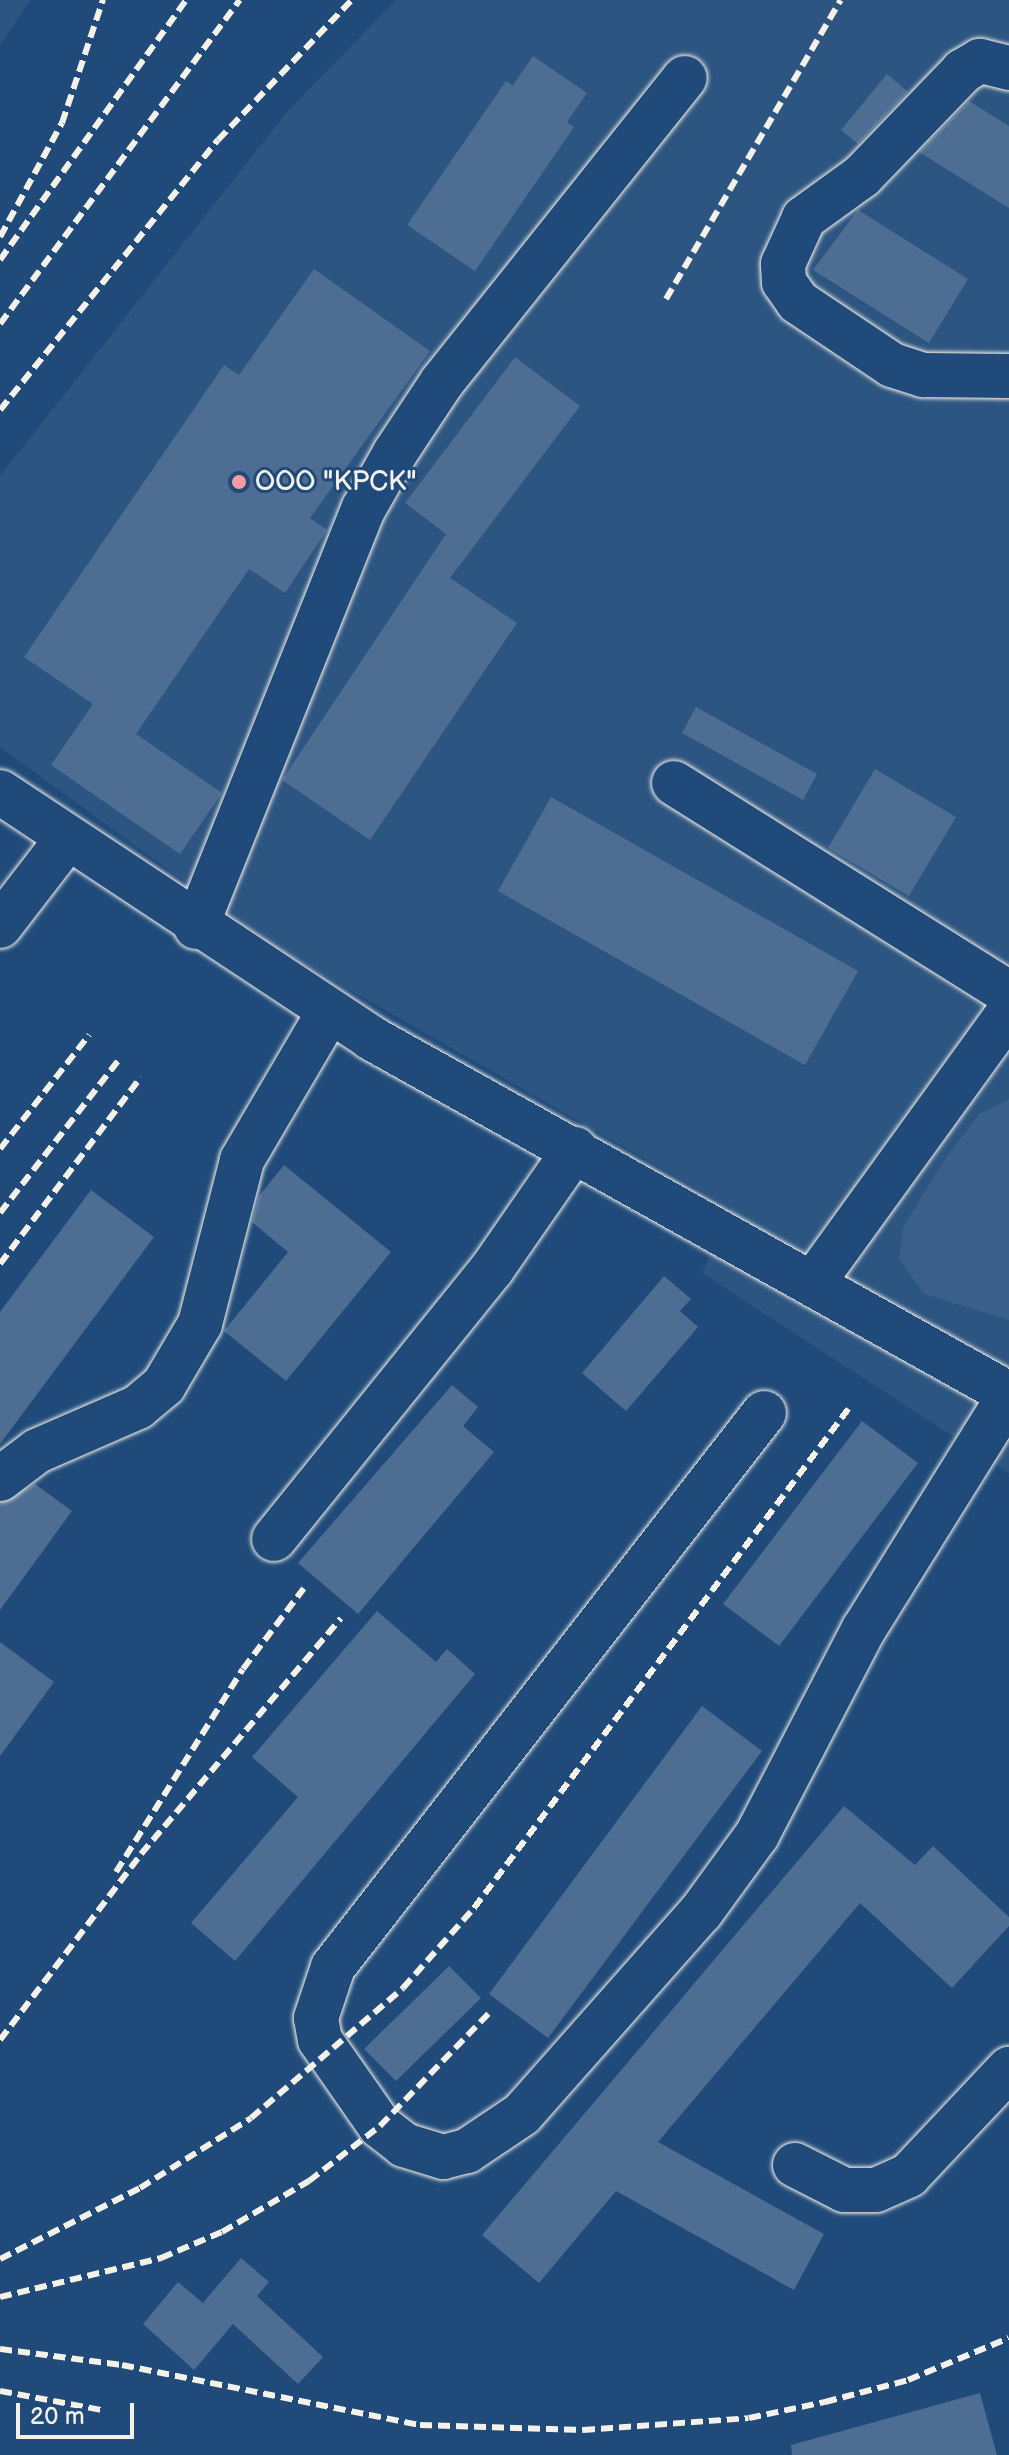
<!DOCTYPE html>
<html>
<head>
<meta charset="utf-8">
<style>
	body { margin:0 }
	#map { position:relative; width:1009px; height:2455px; overflow:hidden; background:#1f4a7a; font-family:"Balsamiq Sans",sans-serif }
	div>[style] { position:absolute }
	[style*='--x'] { left:calc(var(--x)*1px); top:calc(var(--y)*1px); width:calc(var(--w)*1px); rotate:calc(var(--a)*1deg) }
	.built>* { inset:0; background:#2d5581 }
	.green>* { inset:0; background:#3a5f88 }
	.building>* { inset:0; background:#4d6e92 }
	.roads { filter:drop-shadow(0 0 2px #f4f1e8) drop-shadow(0 0 2px #f4f1e8) }
	.minor>* { height:44px; margin:-22px; padding:0 22px; transform-origin:22px; border-radius:22px; background:#1f4a7a }
	.major>* { height:44px; margin:-22px; padding:0 22px; transform-origin:22px; border-radius:22px; background:#1f4a7a }
	.rail>* { height:6px; margin-top:-3px; transform-origin:0; background:repeating-linear-gradient(90deg,#f4f1e8 0 12px,transparent 0 18px) }
	.dots>* { width:22px; height:22px; translate:-50% -50%; box-sizing:border-box; border:4px solid #1f4a7a; border-radius:50% }
	span { translate:-50% -50%; white-space:nowrap; text-align:center; line-height:1.15; -webkit-text-stroke:6px #1f4a7a; paint-order:stroke }
	.poi-label { font-size:28px; color:#f4f1e8 }
	.left { translate:0 -50%; text-align:left }
	.scale { position:absolute; left:16px; top:2403px; width:118px; height:36px; box-sizing:border-box; border:4px solid #f4f1e8; border-top:0; padding-left:10px; font-size:24px; line-height:28px; white-space:nowrap; color:#f4f1e8; -webkit-text-stroke:6px #1f4a7a; paint-order:stroke }
</style>
</head>
<body>
<div id="map">
	<div class="built">
		<div style="clip-path:polygon(0 0,30px 0,0 45px)"></div>
		<div style="clip-path:polygon(396px 0,1009px 0,1009px 1473px,702px 1273px,731px 1208px,273px 946px,0 747px,0 476px,287px 112px)"></div>
	</div>
	<div class="green">
		<div style="clip-path:polygon(1009px 1099px,1009px 1320px,924px 1294px,899px 1259px,903px 1227px,947px 1156px,979px 1114px)"></div>
	</div>
	<div class="building">
		<div style="clip-path:polygon(533px 56px,587px 93px,567px 122px,574px 127px,475px 271px,407px 225px,506px 81px,513px 85px)"></div>
		<div style="clip-path:polygon(887px 74px,908px 92px,858px 144px,841px 130px)"></div>
		<div style="clip-path:polygon(969px 101px,1009px 126px,1009px 208px,919px 152px)"></div>
		<div style="clip-path:polygon(858px 210px,968px 279px,929px 343px,813px 270px)"></div>
		<div style="clip-path:polygon(314px 269px,430px 351px,310px 518px,327px 530px,285px 593px,249px 569px,136px 734px,222px 793px,180px 854px,51px 765px,93px 704px,24px 657px,224px 365px,239px 375px)"></div>
		<div style="clip-path:polygon(515px 357px,580px 406px,450px 578px,517px 623px,370px 840px,282px 780px,446px 534px,405px 503px)"></div>
		<div style="clip-path:polygon(696px 707px,817px 774px,803px 800px,682px 733px)"></div>
		<div style="clip-path:polygon(875px 769px,956px 817px,909px 896px,828px 848px)"></div>
		<div style="clip-path:polygon(551px 797px,858px 971px,805px 1065px,498px 891px)"></div>
		<div style="clip-path:polygon(284px 1165px,391px 1252px,286px 1381px,224px 1331px,288px 1252px,252px 1222px,259px 1196px)"></div>
		<div style="clip-path:polygon(91px 1190px,154px 1237px,0 1444px,0 1312px)"></div>
		<div style="clip-path:polygon(664px 1276px,691px 1299px,680px 1311px,698px 1327px,626px 1411px,582px 1373px)"></div>
		<div style="clip-path:polygon(452px 1385px,478px 1407px,463px 1426px,494px 1452px,358px 1614px,298px 1563px)"></div>
		<div style="clip-path:polygon(862px 1421px,918px 1463px,779px 1646px,723px 1604px)"></div>
		<div style="clip-path:polygon(35px 1484px,72px 1511px,0 1610px,0 1503px)"></div>
		<div style="clip-path:polygon(377px 1611px,436px 1662px,447px 1649px,475px 1674px,235px 1961px,191px 1923px,298px 1797px,252px 1757px)"></div>
		<div style="clip-path:polygon(0 1642px,54px 1682px,0 1756px)"></div>
		<div style="clip-path:polygon(702px 1706px,762px 1751px,548px 2038px,489px 1994px)"></div>
		<div style="clip-path:polygon(844px 1806px,915px 1865px,933px 1846px,1009px 1917px,1009px 1926px,952px 1988px,860px 1903px,658px 2142px,824px 2234px,794px 2290px,616px 2191px,539px 2283px,482px 2235px)"></div>
		<div style="clip-path:polygon(449px 1966px,481px 1998px,396px 2081px,364px 2049px)"></div>
		<div style="clip-path:polygon(241px 2258px,269px 2282px,257px 2296px,323px 2357px,298px 2384px,233px 2324px,194px 2370px,143px 2324px,178px 2282px,203px 2303px)"></div>
		<div style="clip-path:polygon(980px 2393px,997px 2455px,792px 2455px,791px 2445px)"></div>
	</div>
	<div class="roads">
		<div class="minor">
			<div style="--x:1009;--y:68;--w:30;--a:-166"></div>
			<div style="--x:980;--y:61;--w:20;--a:150"></div>
			<div style="--x:963;--y:71;--w:146;--a:133.9"></div>
			<div style="--x:862;--y:176;--w:72;--a:144.1"></div>
			<div style="--x:804;--y:218;--w:51;--a:114.5"></div>
			<div style="--x:783;--y:264;--w:18;--a:87"></div>
			<div style="--x:784;--y:282;--w:24;--a:55"></div>
			<div style="--x:798;--y:302;--w:113;--a:33.8"></div>
			<div style="--x:892;--y:365;--w:33;--a:18"></div>
			<div style="--x:923;--y:375;--w:86;--a:0.7"></div>
			<div style="--x:674;--y:783;--w:395;--a:32.1"></div>
			<div style="--x:0;--y:926;--w:110;--a:-52.4"></div>
			<div style="--x:196;--y:927;--w:451;--a:-68.2"></div>
			<div style="--x:364;--y:508;--w:63;--a:-60.6"></div>
			<div style="--x:395;--y:453;--w:85;--a:-56.5"></div>
			<div style="--x:442;--y:382;--w:389;--a:-51.4"></div>
			<div style="--x:815;--y:1280;--w:331;--a:-54.1"></div>
			<div style="--x:764;--y:1413;--w:702;--a:127.88"></div>
			<div style="--x:333;--y:1967;--w:54;--a:108.4"></div>
			<div style="--x:316;--y:2018;--w:22;--a:80"></div>
			<div style="--x:320;--y:2040;--w:105;--a:55.1"></div>
			<div style="--x:380;--y:2126;--w:31;--a:38"></div>
			<div style="--x:404;--y:2145;--w:41;--a:17.1"></div>
			<div style="--x:443;--y:2157;--w:25;--a:-14"></div>
			<div style="--x:467;--y:2151;--w:66;--a:-33.9"></div>
			<div style="--x:522;--y:2114;--w:270;--a:-48.5"></div>
			<div style="--x:701;--y:1912;--w:95;--a:-54"></div>
			<div style="--x:757;--y:1835;--w:232;--a:-62.6"></div>
			<div style="--x:864;--y:1629;--w:274;--a:-58.1"></div>
			<div style="--x:0;--y:1479;--w:46;--a:-37.1"></div>
			<div style="--x:37;--y:1451;--w:110;--a:-23.5"></div>
			<div style="--x:138;--y:1407;--w:34;--a:-40"></div>
			<div style="--x:164;--y:1385;--w:71;--a:-59.5"></div>
			<div style="--x:200;--y:1324;--w:169;--a:-75.6"></div>
			<div style="--x:242;--y:1160;--w:172;--a:-59.6"></div>
			<div style="--x:274;--y:1539;--w:347;--a:-51.1"></div>
			<div style="--x:492;--y:1269;--w:146;--a:-55.3"></div>
			<div style="--x:795;--y:2165;--w:55;--a:27"></div>
			<div style="--x:844;--y:2190;--w:32;--a:0"></div>
			<div style="--x:876;--y:2190;--w:36;--a:-24"></div>
			<div style="--x:909;--y:2175;--w:146;--a:-46.7"></div>
		</div>
		<div class="major">
			<div style="--x:0;--y:792;--w:445;--a:33.5"></div>
			<div style="--x:371;--y:1038;--w:731;--a:29.16"></div>
		</div>
	</div>
	<div class="rail">
		<div style="--x:0;--y:237;--w:130;--a:-61.5"></div>
		<div style="--x:62;--y:123;--w:130;--a:-71.6"></div>
		<div style="--x:0;--y:260;--w:320;--a:-54.4"></div>
		<div style="--x:666;--y:299;--w:346;--a:-59.7"></div>
		<div style="--x:0;--y:324;--w:403;--a:-53.5"></div>
		<div style="--x:0;--y:410;--w:347;--a:-51.1"></div>
		<div style="--x:218;--y:140;--w:194;--a:-46.3"></div>
		<div style="--x:0;--y:1149;--w:145;--a:-52"></div>
		<div style="--x:0;--y:1213;--w:197;--a:-52.2"></div>
		<div style="--x:0;--y:1264;--w:234;--a:-53"></div>
		<div style="--x:116;--y:1872;--w:239;--a:-58"></div>
		<div style="--x:243;--y:1669;--w:101;--a:-53"></div>
		<div style="--x:0;--y:2040;--w:233;--a:-52.8"></div>
		<div style="--x:141;--y:1854;--w:309;--a:-49.7"></div>
		<div style="--x:0;--y:2259;--w:157;--a:-26.9"></div>
		<div style="--x:140;--y:2188;--w:131;--a:-32.2"></div>
		<div style="--x:251;--y:2118;--w:200;--a:-40.5"></div>
		<div style="--x:403;--y:1988;--w:107;--a:-48.4"></div>
		<div style="--x:474;--y:1908;--w:630;--a:-53.13"></div>
		<div style="--x:0;--y:2297;--w:166;--a:-13.6"></div>
		<div style="--x:161;--y:2258;--w:66;--a:-23.1"></div>
		<div style="--x:222;--y:2232;--w:101;--a:-30.4"></div>
		<div style="--x:309;--y:2181;--w:90;--a:-37.8"></div>
		<div style="--x:380;--y:2126;--w:156;--a:-46"></div>
		<div style="--x:0;--y:2349;--w:123;--a:7.5"></div>
		<div style="--x:122;--y:2365;--w:304;--a:11.4"></div>
		<div style="--x:420;--y:2425;--w:163;--a:1.8"></div>
		<div style="--x:583;--y:2430;--w:166;--a:-4.1"></div>
		<div style="--x:749;--y:2418;--w:78;--a:-11.9"></div>
		<div style="--x:825;--y:2402;--w:86;--a:-14.8"></div>
		<div style="--x:908;--y:2380;--w:109;--a:-22.6"></div>
		<div style="--x:0;--y:2391;--w:104;--a:10.6"></div>
	</div>
	<div class="dots">
		<div style="left:239px;top:482px;background:#ff9aa2"></div>
	</div>
	<div class="poi-label">
		<span class="left" style="left:255px;top:482px">ООО "КРСК"</span>
	</div>
	<div class="scale">20 m</div>
</div>
</body>
</html>
